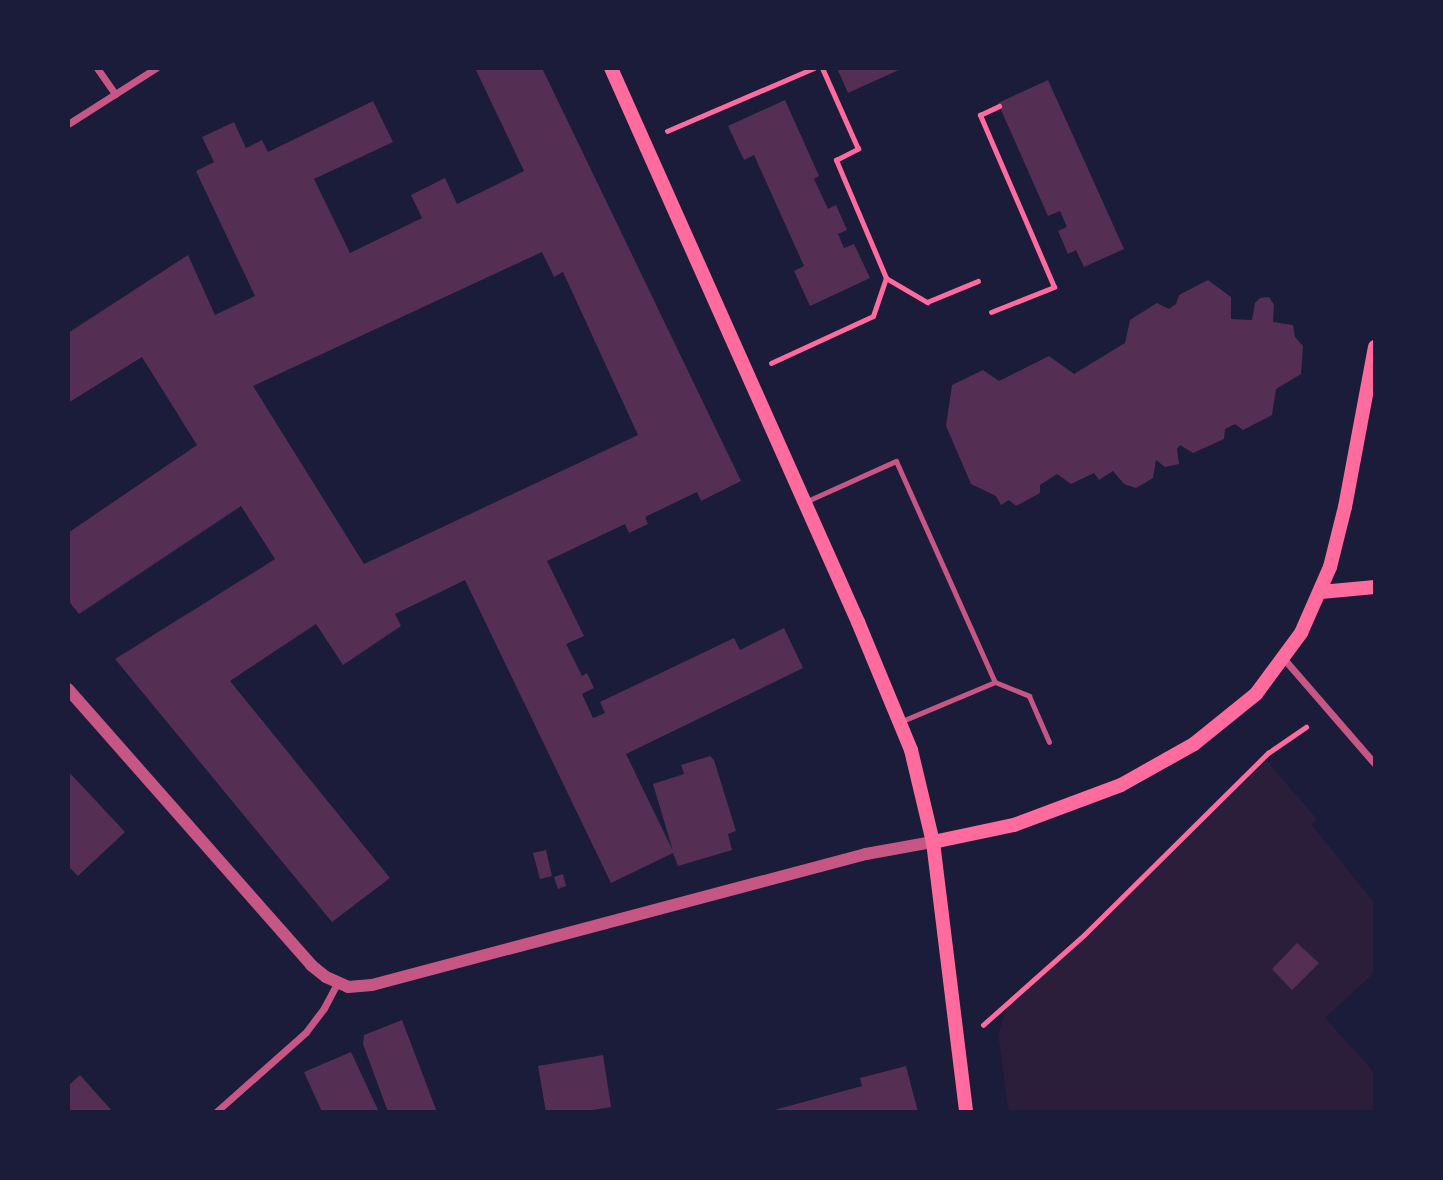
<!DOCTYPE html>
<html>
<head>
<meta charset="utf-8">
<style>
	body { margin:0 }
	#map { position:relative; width:1443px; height:1180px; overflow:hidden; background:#1b1b3a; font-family:"Varela Round",sans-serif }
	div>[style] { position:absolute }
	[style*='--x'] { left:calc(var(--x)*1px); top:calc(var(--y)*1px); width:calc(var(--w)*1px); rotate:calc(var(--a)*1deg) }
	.green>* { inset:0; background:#2a1e3b }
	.building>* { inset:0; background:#542f53 }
	.path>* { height:4.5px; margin:-2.25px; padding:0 2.25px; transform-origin:2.25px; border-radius:2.25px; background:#ff6b9d }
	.service>* { height:5px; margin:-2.5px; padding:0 2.5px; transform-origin:2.5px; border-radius:2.5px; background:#c65784 }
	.minor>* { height:7px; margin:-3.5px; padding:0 3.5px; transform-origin:3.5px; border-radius:3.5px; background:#c65784 }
	.tertiary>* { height:12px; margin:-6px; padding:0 6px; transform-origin:6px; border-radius:6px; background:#c65784 }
	.secondary>* { height:14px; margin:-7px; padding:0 7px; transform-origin:7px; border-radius:7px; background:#ff6b9d }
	span { translate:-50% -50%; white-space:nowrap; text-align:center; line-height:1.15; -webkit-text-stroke:7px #1b1b3a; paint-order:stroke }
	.frame { position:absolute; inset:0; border:70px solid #1b1b3a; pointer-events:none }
</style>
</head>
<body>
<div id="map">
	<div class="green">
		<div style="clip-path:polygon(1267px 761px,1317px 819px,1312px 825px,1375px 904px,1375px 972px,1325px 1018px,1375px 1073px,1375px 1112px,1009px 1112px,998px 1034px,1007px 1007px,1017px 994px)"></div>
	</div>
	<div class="building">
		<div style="clip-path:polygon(evenodd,475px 68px,542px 68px,741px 481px,701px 501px,697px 492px,645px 517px,648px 524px,629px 533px,625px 524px,547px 561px,584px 636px,566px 644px,582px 676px,587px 673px,594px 688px,582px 694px,593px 718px,605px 713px,600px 702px,734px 638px,740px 650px,784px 628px,803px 668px,626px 754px,673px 851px,653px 784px,684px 774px,681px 765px,710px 756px,714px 760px,736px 831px,728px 834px,732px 850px,678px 866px,673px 853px,611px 883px,465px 580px,395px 614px,401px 626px,343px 665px,316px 624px,230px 681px,390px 878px,332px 922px,115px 659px,275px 559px,241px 506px,79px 614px,68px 600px,68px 533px,197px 445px,142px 357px,68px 403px,68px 333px,188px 255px,215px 315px,255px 296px,196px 171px,214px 162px,202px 137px,234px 122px,246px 148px,262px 140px,268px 152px,373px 101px,393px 142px,314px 179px,350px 253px,422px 218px,411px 195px,445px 178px,457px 204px,524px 171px,475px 68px,542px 252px,554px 277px,563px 272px,638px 435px,364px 564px,253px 386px,542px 252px)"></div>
		<div style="clip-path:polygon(837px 68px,903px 68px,848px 93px)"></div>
		<div style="clip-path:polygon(1048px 80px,1124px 249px,1084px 267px,1076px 250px,1068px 254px,1058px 231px,1067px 227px,1060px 211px,1048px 216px,998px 103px)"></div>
		<div style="clip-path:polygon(785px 100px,819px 176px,814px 179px,828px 209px,836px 205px,847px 230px,838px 234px,844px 248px,854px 244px,870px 278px,810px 306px,794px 271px,804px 266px,754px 155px,744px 160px,728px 126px)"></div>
		<div style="clip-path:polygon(1208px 280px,1231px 297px,1231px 319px,1252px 320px,1255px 303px,1260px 298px,1269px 297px,1274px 305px,1273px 322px,1293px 325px,1295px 337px,1303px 346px,1301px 374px,1276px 389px,1272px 415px,1243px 430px,1235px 424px,1225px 429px,1224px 439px,1193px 453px,1180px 445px,1177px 449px,1179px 464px,1165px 467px,1156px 460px,1153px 478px,1136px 488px,1124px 484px,1113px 471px,1099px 480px,1094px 473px,1071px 484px,1057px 474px,1040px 485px,1040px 493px,1016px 506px,1009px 500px,1001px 505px,996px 496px,971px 484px,946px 426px,952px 385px,983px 370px,999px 381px,1049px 356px,1074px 374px,1125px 343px,1130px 320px,1157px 303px,1169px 309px,1176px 304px,1179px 295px)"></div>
		<div style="clip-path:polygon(68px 771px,125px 832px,78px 876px,68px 866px)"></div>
		<div style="clip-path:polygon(546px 850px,552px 876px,540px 879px,533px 853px)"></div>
		<div style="clip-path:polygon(563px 874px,566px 886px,558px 889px,554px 877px)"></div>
		<div style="clip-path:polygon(1297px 943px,1319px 963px,1292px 990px,1272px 969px)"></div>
		<div style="clip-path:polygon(402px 1020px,437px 1112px,388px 1112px,363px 1044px,364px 1035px)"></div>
		<div style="clip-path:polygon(351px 1052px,379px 1112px,322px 1112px,304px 1072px)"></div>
		<div style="clip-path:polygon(603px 1055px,611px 1107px,581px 1112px,546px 1112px,538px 1066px)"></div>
		<div style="clip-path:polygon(906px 1066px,918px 1112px,767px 1112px,862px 1086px,860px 1078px)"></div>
		<div style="clip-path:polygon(80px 1075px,113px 1112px,68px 1112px,68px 1086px)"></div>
	</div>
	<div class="path">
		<div style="--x:667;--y:131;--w:160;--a:-23.2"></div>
		<div style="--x:886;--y:278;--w:48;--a:30.3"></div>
		<div style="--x:927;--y:302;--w:55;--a:-22.4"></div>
		<div style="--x:991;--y:312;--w:68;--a:-21.6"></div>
		<div style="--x:1054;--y:287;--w:187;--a:-113.3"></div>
		<div style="--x:980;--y:115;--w:21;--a:-25"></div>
		<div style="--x:771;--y:363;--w:112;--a:-24.7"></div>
		<div style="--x:873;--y:316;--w:40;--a:-71.1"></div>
		<div style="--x:886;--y:278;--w:128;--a:-113"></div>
		<div style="--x:836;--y:160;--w:25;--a:-27"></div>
		<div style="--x:858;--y:149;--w:89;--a:-114"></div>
		<div style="--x:983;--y:1025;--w:135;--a:-41.7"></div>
		<div style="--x:1084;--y:935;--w:259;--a:-44.7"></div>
		<div style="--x:1268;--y:753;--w:46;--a:-34.4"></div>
	</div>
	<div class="service">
		<div style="--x:805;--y:502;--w:100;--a:-24.3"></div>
		<div style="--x:896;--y:461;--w:242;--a:65.9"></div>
		<div style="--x:995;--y:682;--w:103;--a:157.2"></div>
		<div style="--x:995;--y:682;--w:37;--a:22"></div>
		<div style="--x:1029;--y:696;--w:50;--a:66.5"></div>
	</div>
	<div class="minor">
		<div style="--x:97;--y:68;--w:32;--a:55"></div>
		<div style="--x:68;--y:124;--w:104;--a:-32.5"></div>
		<div style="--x:1284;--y:659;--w:139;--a:49.1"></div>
		<div style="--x:216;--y:1112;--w:120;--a:-41.6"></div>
		<div style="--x:306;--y:1032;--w:30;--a:-53"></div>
		<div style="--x:324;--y:1008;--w:27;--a:-62"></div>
	</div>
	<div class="tertiary">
		<div style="--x:68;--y:689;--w:368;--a:48.6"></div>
		<div style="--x:311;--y:965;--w:19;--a:39"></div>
		<div style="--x:326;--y:977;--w:24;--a:24"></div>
		<div style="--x:348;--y:987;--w:24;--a:-5"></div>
		<div style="--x:372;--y:985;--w:511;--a:-14.85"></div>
		<div style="--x:866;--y:854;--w:68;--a:-10.2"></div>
	</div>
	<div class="secondary">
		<div style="--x:611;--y:68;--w:607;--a:65.97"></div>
		<div style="--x:858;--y:622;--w:139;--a:67.5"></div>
		<div style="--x:911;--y:750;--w:95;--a:76.6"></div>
		<div style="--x:933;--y:842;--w:272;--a:83"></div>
		<div style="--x:1321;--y:592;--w:54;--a:-5.3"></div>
		<div style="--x:933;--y:842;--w:83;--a:-11.9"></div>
		<div style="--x:1014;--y:825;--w:114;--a:-20.5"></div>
		<div style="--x:1121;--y:785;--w:84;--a:-29.3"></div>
		<div style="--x:1194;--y:744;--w:80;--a:-38.9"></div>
		<div style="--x:1256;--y:694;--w:76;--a:-53.6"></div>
		<div style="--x:1301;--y:633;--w:72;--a:-66.3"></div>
		<div style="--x:1330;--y:567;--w:62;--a:-76"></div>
		<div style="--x:1345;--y:507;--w:163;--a:-79.4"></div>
	</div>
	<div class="frame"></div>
</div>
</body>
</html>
